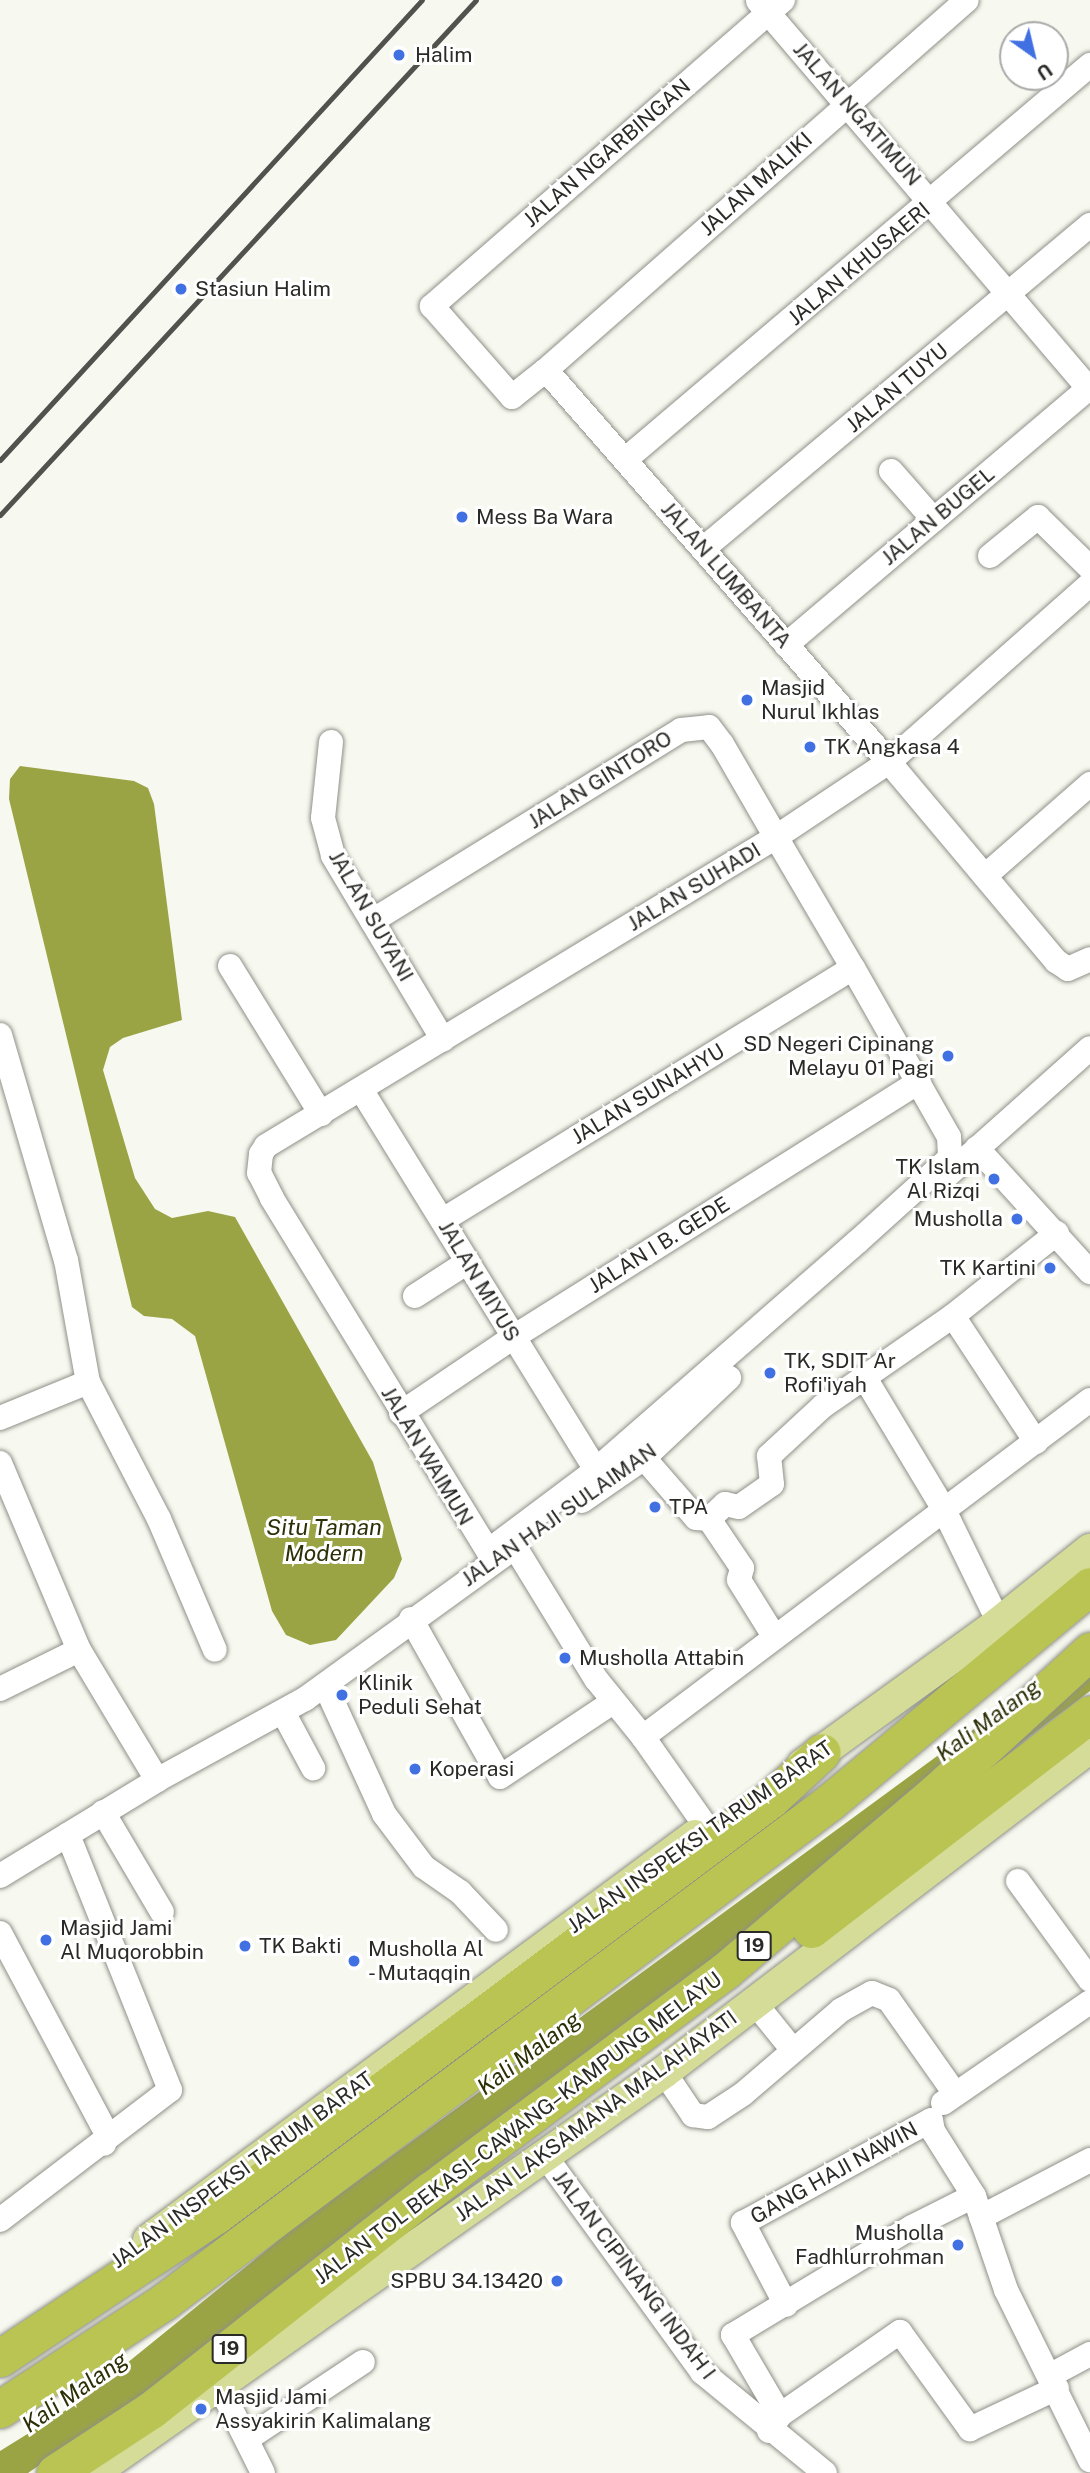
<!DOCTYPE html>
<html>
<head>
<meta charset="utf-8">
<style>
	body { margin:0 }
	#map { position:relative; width:1090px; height:2473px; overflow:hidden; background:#f7f8ef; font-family:"Public Sans",sans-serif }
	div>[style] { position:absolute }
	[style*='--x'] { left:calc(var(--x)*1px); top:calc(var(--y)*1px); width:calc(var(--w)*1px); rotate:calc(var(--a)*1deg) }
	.water>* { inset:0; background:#9ba445 }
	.roads { filter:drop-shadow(0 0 2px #8f9089) drop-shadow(0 0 2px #8f9089) }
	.minor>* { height:24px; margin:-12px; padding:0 12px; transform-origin:12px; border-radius:12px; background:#fff }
	.major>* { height:32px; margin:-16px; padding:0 16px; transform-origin:16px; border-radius:16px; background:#d5dc98 }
	.highway>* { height:37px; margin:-18.5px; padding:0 18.5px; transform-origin:18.5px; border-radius:18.5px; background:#b9c453 }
	.rail>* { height:5px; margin:-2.5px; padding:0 2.5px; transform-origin:2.5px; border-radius:2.5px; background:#51514d }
	.dots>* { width:19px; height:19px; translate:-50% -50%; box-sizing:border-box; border:4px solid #fff; border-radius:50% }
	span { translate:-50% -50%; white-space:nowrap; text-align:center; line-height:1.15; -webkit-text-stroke:6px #fff; paint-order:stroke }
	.shield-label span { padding:2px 5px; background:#fff; border:2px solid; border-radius:5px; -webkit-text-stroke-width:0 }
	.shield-label { font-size:19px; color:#2a2a27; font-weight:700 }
	.poi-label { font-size:21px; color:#2a2a27 }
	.left { translate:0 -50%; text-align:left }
	.right { translate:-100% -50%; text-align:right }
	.street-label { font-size:21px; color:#2a2a27 }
	.water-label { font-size:23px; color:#2d3007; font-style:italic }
	.north { position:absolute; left:999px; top:21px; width:70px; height:70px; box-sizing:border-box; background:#fff; border:2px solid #aaaaa9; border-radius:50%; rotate:146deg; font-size:19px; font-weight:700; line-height:28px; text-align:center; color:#2a2a27 }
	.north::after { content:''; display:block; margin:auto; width:24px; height:32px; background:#4070e1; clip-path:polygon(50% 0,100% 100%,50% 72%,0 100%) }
</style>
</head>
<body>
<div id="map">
	<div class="water">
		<div style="clip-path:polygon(20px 766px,134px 781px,148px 788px,154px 804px,182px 1020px,123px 1038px,110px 1047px,103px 1070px,135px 1178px,155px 1209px,172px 1218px,208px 1211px,235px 1217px,373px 1462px,402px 1559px,394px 1578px,336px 1640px,310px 1645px,286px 1635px,272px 1611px,195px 1336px,172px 1319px,144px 1316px,132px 1307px,9px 799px,10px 779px)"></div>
		<div style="clip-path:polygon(1090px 1644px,1090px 1691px,261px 2312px,28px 2473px,0 2473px,0 2451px,79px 2402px,296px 2226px)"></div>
	</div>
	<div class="roads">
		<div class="minor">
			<div style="--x:783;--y:0;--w:466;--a:138.9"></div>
			<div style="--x:432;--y:306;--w:121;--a:48.7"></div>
			<div style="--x:512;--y:397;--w:43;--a:-38.5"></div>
			<div style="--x:546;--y:370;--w:521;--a:48.81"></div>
			<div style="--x:889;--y:762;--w:260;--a:50"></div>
			<div style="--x:1056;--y:961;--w:14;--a:34"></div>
			<div style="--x:1068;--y:969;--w:24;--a:-24"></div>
			<div style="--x:758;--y:1;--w:511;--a:49.52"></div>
			<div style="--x:546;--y:370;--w:560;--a:-41.31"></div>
			<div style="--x:626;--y:459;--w:609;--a:-40.34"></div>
			<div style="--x:891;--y:471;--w:65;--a:48.7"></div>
			<div style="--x:703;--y:549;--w:505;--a:-39.94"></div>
			<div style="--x:990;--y:556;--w:62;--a:-39.1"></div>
			<div style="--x:1038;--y:517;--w:73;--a:44.4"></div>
			<div style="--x:786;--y:645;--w:399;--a:-40.3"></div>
			<div style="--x:331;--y:742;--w:76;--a:96"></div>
			<div style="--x:323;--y:818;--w:39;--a:75"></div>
			<div style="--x:333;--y:856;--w:214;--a:59.1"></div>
			<div style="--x:985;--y:876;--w:140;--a:-41.2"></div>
			<div style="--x:372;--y:921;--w:363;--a:-31.7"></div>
			<div style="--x:681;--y:730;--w:28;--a:-6"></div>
			<div style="--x:709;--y:727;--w:21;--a:53"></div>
			<div style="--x:722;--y:744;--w:108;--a:59.9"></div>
			<div style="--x:776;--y:837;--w:152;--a:59.6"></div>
			<div style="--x:853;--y:968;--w:194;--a:60.4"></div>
			<div style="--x:949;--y:1137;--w:21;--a:87"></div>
			<div style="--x:950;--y:1158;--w:125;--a:137.9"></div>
			<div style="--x:857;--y:1242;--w:347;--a:138.9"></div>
			<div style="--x:596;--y:1470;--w:135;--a:143.1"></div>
			<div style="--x:488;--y:1551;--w:414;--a:-121.5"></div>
			<div style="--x:272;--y:1198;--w:28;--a:-117"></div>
			<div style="--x:259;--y:1173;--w:19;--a:-84"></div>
			<div style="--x:261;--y:1154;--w:9;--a:-58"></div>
			<div style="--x:266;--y:1146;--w:596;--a:-31.21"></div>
			<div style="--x:776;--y:837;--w:136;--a:-33.6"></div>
			<div style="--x:889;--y:762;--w:268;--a:-41.5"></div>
			<div style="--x:230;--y:966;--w:174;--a:58.4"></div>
			<div style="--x:0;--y:1035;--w:234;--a:73.7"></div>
			<div style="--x:66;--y:1260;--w:124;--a:79.8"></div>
			<div style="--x:362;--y:1091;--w:445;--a:58.3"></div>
			<div style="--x:977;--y:1148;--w:168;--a:47.7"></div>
			<div style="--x:942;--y:1180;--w:198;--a:-41.7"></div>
			<div style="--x:443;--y:1220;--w:481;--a:-31.6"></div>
			<div style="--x:415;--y:1296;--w:63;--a:-32.7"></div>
			<div style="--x:953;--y:1316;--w:151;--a:56.6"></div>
			<div style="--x:865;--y:1378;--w:152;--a:59"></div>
			<div style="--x:943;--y:1508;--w:128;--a:64"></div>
			<div style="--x:401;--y:1413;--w:134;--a:-34"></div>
			<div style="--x:512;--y:1338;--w:481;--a:-32.2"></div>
			<div style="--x:0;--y:1418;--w:95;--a:-22.2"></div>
			<div style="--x:88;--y:1382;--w:154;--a:62.6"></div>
			<div style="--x:159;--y:1519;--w:142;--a:66.9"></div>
			<div style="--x:644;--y:1458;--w:79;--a:49.1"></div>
			<div style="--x:696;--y:1518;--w:13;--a:4"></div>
			<div style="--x:709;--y:1519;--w:22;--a:-43"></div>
			<div style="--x:725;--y:1504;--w:14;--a:12"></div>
			<div style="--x:739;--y:1507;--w:40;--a:-34.9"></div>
			<div style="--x:772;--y:1484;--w:28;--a:-96"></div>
			<div style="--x:769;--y:1456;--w:74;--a:-42.8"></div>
			<div style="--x:823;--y:1406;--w:158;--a:-34.7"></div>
			<div style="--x:953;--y:1316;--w:133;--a:-38.6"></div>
			<div style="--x:0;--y:1463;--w:203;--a:67.1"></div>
			<div style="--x:79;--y:1650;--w:152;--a:59"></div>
			<div style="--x:582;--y:1501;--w:75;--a:-34.7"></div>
			<div style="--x:644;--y:1458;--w:117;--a:-43.3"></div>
			<div style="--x:709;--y:1519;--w:59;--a:56"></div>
			<div style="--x:742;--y:1568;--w:12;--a:104"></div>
			<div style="--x:739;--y:1580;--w:66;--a:58"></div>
			<div style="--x:515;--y:1547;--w:155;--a:58.5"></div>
			<div style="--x:596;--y:1679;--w:75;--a:51"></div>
			<div style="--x:643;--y:1737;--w:111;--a:54.9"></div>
			<div style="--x:411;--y:1619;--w:181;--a:60.6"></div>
			<div style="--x:500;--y:1777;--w:136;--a:-33.6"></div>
			<div style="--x:325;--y:1685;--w:142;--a:65.4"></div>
			<div style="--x:384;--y:1814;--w:66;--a:53"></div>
			<div style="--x:424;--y:1867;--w:44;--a:34.8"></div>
			<div style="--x:460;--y:1892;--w:52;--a:46.5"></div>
			<div style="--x:0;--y:1689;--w:88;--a:-26.3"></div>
			<div style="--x:283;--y:1712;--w:64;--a:61.8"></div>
			<div style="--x:643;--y:1737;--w:560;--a:-37.01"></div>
			<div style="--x:103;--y:1812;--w:116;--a:59.5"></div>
			<div style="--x:0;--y:1876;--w:184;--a:-31.4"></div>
			<div style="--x:157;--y:1780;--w:169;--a:-28.7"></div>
			<div style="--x:305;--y:1699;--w:256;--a:-35.9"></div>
			<div style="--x:1018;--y:1881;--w:122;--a:54"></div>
			<div style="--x:0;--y:1933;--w:225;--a:62"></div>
			<div style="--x:106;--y:2132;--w:12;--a:99"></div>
			<div style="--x:754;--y:2002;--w:60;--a:51"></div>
			<div style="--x:664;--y:2072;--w:52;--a:56"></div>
			<div style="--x:693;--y:2115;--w:15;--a:8"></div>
			<div style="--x:708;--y:2117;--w:42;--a:-33.3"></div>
			<div style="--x:743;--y:2094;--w:129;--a:-40.6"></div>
			<div style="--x:841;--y:2010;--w:35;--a:-29"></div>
			<div style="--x:872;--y:1993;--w:18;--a:22"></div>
			<div style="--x:889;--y:2000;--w:113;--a:54.8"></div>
			<div style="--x:943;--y:2103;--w:178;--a:-34.5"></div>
			<div style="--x:931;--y:2120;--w:11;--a:80"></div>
			<div style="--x:933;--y:2131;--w:77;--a:57.8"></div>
			<div style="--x:974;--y:2196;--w:99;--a:71.2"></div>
			<div style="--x:1006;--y:2290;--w:190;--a:63.7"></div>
			<div style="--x:543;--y:2153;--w:271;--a:54"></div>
			<div style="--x:702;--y:2372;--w:159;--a:39.4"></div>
			<div style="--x:981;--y:2217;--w:123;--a:-27.6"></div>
			<div style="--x:0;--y:2220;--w:214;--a:-37.4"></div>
			<div style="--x:170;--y:2090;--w:275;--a:-111.8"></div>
			<div style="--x:786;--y:2305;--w:93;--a:-117.7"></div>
			<div style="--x:743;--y:2223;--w:214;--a:-28.7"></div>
			<div style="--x:1051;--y:2375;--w:44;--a:-28.3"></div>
			<div style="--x:219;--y:2385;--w:98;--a:63.4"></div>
			<div style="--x:780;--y:2415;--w:93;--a:-120.4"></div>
			<div style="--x:733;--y:2335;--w:209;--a:-31.1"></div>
			<div style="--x:912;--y:2227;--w:69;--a:-26.6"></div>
			<div style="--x:769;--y:2431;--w:19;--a:-55"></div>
			<div style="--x:780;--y:2415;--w:146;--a:-34.7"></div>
			<div style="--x:900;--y:2332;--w:120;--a:54.2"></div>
			<div style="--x:970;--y:2429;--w:96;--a:-25.2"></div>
			<div style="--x:247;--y:2439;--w:139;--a:-33.6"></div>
		</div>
		<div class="major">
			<div style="--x:803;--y:1765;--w:242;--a:-35.9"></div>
			<div style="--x:999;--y:1623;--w:117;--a:-38.7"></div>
			<div style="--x:149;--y:2240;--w:679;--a:-36.5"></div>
			<div style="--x:93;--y:2473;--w:698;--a:-35.08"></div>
			<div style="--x:664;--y:2072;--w:536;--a:-37.34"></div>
		</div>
		<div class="highway">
			<div style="--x:811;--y:1929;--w:352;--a:-37.6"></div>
			<div style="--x:0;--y:2358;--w:259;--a:-33.5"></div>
			<div style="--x:216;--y:2215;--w:694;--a:-36.85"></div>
			<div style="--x:771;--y:1799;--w:69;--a:-42.7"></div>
			<div style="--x:0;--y:2409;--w:197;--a:-33.2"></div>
			<div style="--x:165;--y:2301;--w:831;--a:-36.88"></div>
			<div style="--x:830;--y:1802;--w:338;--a:-39.7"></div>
			<div style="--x:55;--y:2473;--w:115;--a:-33.3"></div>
			<div style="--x:151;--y:2410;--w:356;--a:-38.2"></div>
			<div style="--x:431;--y:2190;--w:367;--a:-36.7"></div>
			<div style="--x:725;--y:1971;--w:274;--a:-40.3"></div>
			<div style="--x:934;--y:1794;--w:212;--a:-42.5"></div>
		</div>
	</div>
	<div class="rail">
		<div style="--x:0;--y:460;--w:624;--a:-47.47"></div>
		<div style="--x:0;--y:515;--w:701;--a:-47.25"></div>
	</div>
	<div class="dots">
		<div style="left:399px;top:55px;background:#4070e1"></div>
		<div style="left:181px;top:289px;background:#4070e1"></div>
		<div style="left:462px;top:517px;background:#4070e1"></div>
		<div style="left:747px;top:700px;background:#4070e1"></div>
		<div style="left:810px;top:747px;background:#4070e1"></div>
		<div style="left:948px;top:1056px;background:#4070e1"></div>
		<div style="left:994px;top:1179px;background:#4070e1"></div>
		<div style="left:1017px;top:1219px;background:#4070e1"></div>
		<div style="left:1050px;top:1268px;background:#4070e1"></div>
		<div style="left:770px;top:1373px;background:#4070e1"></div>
		<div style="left:655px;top:1507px;background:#4070e1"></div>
		<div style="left:565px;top:1658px;background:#4070e1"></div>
		<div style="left:342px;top:1695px;background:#4070e1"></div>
		<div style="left:415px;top:1769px;background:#4070e1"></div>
		<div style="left:46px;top:1940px;background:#4070e1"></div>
		<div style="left:245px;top:1946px;background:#4070e1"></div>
		<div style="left:354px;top:1961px;background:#4070e1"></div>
		<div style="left:958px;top:2245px;background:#4070e1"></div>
		<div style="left:557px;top:2281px;background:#4070e1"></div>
		<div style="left:201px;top:2409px;background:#4070e1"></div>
	</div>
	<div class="shield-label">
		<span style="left:754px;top:1946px">19</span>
		<span style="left:229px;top:2349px">19</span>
	</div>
	<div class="poi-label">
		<span class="left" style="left:415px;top:55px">Halim</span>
		<span class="left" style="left:195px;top:289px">Stasiun Halim</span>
		<span class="left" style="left:476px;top:517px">Mess Ba Wara</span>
		<span class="left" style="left:761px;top:700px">Masjid<br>Nurul Ikhlas</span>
		<span class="left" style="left:824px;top:747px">TK Angkasa 4</span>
		<span class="right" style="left:934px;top:1056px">SD Negeri Cipinang<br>Melayu 01 Pagi</span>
		<span class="right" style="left:980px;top:1179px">TK Islam<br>Al Rizqi</span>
		<span class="right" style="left:1003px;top:1219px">Musholla</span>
		<span class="right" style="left:1036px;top:1268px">TK Kartini</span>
		<span class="left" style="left:784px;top:1373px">TK, SDIT Ar<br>Rofi'iyah</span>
		<span class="left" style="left:669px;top:1507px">TPA</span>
		<span class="left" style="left:579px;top:1658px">Musholla Attabin</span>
		<span class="left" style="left:358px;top:1695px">Klinik<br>Peduli Sehat</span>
		<span class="left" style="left:429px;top:1769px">Koperasi</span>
		<span class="left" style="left:60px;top:1940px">Masjid Jami<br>Al Muqorobbin</span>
		<span class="left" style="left:259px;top:1946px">TK Bakti</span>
		<span class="left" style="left:368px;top:1961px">Musholla Al<br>- Mutaqqin</span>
		<span class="right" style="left:944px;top:2245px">Musholla<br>Fadhlurrohman</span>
		<span class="right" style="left:543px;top:2281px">SPBU 34.13420</span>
		<span class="left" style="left:215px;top:2409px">Masjid Jami<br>Assyakirin Kalimalang</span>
	</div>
	<div class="street-label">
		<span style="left:857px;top:114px;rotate:49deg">JALAN NGATIMUN</span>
		<span style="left:607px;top:153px;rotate:-41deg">JALAN NGARBINGAN</span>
		<span style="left:756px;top:184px;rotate:-42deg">JALAN MALIKI</span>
		<span style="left:859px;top:264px;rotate:-40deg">JALAN KHUSAERI</span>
		<span style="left:897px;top:388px;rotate:-40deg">JALAN TUYU</span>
		<span style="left:938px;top:516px;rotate:-40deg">JALAN BUGEL</span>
		<span style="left:726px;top:575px;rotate:49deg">JALAN LUMBANTA</span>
		<span style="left:600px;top:780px;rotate:-32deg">JALAN GINTORO</span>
		<span style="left:694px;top:887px;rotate:-31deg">JALAN SUHADI</span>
		<span style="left:371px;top:916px;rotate:60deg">JALAN SUYANI</span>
		<span style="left:648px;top:1094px;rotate:-31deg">JALAN SUNAHYU</span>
		<span style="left:659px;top:1245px;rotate:-32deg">JALAN I B. GEDE</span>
		<span style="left:479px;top:1281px;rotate:59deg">JALAN MIYUS</span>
		<span style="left:427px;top:1456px;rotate:59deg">JALAN WAIMUN</span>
		<span style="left:559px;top:1515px;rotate:-35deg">JALAN HAJI SULAIMAN</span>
		<span style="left:700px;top:1837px;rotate:-35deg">JALAN INSPEKSI TARUM BARAT</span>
		<span style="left:596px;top:2116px;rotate:-36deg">JALAN LAKSAMANA MALAHAYATI</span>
		<span style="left:518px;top:2128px;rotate:-37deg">JALAN TOL BEKASI–CAWANG–KAMPUNG MELAYU</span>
		<span style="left:242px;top:2170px;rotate:-36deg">JALAN INSPEKSI TARUM BARAT</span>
		<span style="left:834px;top:2173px;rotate:-29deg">GANG HAJI NAWIN</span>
		<span style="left:634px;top:2275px;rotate:53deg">JALAN CIPINANG INDAH I</span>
	</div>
	<div class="water-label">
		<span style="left:324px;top:1540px">Situ Taman<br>Modern</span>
		<span style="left:988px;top:1720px;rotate:-36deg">Kali Malang</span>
		<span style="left:529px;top:2053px;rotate:-37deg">Kali Malang</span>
		<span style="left:75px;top:2392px;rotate:-35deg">Kali Malang</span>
	</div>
	<div class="north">U</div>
</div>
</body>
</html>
